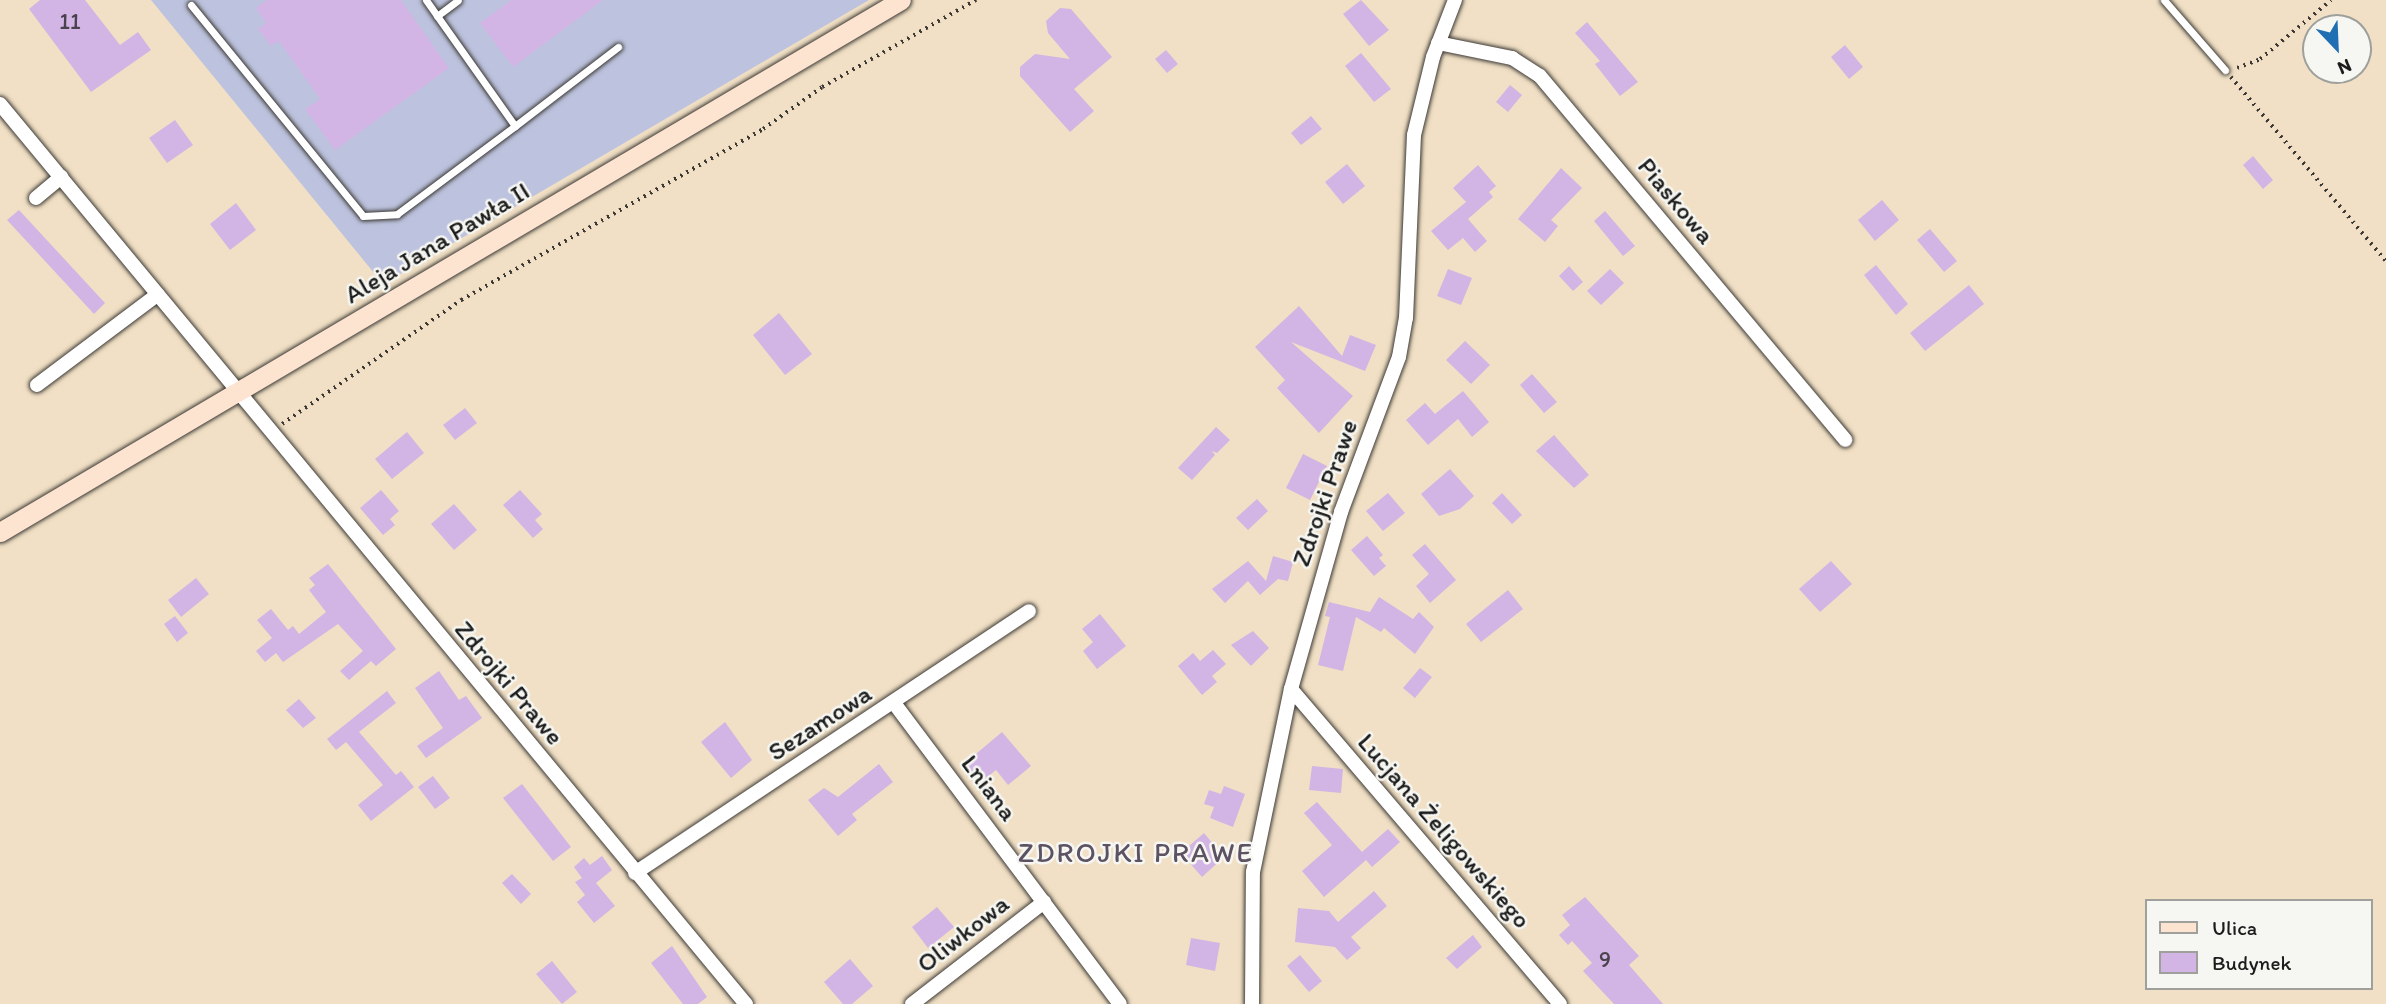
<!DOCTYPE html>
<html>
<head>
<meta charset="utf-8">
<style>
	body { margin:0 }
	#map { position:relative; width:2386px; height:1004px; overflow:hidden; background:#f1e0c5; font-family:Itim,sans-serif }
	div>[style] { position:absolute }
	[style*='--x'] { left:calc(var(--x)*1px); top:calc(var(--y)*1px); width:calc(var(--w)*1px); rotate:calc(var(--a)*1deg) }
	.industrial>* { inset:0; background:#bdc3de }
	.building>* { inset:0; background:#d2b5e4 }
	.path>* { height:3.5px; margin-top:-1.75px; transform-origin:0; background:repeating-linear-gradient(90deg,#3c3935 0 2px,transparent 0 7px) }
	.roads { filter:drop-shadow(0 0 2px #3c3935) drop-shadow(0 0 2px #3c3935) }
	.lane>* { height:7px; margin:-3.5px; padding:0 3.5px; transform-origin:3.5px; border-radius:3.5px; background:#fff }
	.street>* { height:14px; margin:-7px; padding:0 7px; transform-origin:7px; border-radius:7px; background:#fff }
	.secondary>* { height:19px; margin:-9.5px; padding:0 9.5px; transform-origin:9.5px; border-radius:9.5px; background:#fde4d1 }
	span { translate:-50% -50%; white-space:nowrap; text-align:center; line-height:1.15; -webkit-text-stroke:5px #f6f6f2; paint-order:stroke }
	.number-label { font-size:23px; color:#4a424e }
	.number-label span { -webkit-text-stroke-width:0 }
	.street-label { font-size:26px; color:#1c1c1c }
	.neighbourhood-label { font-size:28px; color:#5c5262; letter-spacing:2px }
	.legend { position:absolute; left:2145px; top:899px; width:228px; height:91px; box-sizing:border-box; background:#f6f6f2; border:2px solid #9f9f9c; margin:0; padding:9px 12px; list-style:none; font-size:21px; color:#1c1c1c }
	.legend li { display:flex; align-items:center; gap:14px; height:35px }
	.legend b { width:35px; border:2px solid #9f9f9c }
	.north { position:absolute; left:2302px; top:14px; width:70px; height:70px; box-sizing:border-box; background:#f6f6f2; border:2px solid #9f9f9c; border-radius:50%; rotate:157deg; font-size:19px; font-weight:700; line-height:28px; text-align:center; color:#1c1c1c }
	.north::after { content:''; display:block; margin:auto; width:24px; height:32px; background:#1f6fb2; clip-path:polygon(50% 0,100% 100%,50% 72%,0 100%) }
</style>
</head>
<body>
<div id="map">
	<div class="industrial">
		<div style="clip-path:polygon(151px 0,869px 0,383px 284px)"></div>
	</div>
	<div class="building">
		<div style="clip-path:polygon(40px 0,85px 0,120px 45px,138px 32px,151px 50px,91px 92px,29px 9px)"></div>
		<div style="clip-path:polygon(267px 0,401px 0,449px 68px,335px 150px,305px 109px,320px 99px,279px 41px,271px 46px,258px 29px,266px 23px,256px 8px)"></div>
		<div style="clip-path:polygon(511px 0,603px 0,513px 67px,480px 23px)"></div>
		<div style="clip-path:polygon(1361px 0,1389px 30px,1369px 46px,1343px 14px)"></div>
		<div style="clip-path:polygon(1060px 8px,1071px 9px,1112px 57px,1074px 89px,1094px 111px,1070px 132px,1020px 76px,1020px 67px,1035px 54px,1070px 59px,1048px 33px,1046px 21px)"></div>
		<div style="clip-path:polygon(1587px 22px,1638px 82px,1620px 96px,1595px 64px,1600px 61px,1575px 33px)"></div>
		<div style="clip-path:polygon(1845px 45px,1863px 67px,1849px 79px,1831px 57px)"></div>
		<div style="clip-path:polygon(1166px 50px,1178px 64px,1167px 73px,1155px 59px)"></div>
		<div style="clip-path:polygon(1361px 53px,1391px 89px,1374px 102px,1345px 66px)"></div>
		<div style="clip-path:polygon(1510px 85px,1522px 95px,1508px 112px,1496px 102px)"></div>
		<div style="clip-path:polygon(1311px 116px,1322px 129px,1301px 145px,1291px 133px)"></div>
		<div style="clip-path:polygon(175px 120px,193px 145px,167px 163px,149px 138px)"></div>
		<div style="clip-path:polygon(2253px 156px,2273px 180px,2263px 189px,2243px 165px)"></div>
		<div style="clip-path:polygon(1347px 164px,1365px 186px,1343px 204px,1325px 182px)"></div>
		<div style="clip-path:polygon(1478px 165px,1496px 186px,1489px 192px,1493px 197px,1468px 219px,1487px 241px,1475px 252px,1463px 238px,1448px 250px,1431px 231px,1466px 202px,1453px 188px)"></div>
		<div style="clip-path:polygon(1561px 168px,1582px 188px,1551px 220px,1558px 226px,1545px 242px,1518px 219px)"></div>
		<div style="clip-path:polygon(1882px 200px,1899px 220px,1875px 241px,1858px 220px)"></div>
		<div style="clip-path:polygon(236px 203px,256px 230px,230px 250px,210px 224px)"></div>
		<div style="clip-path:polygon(19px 210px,105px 303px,94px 314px,7px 220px)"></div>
		<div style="clip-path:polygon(1605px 211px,1635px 246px,1623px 256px,1594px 221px)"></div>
		<div style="clip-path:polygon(1930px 229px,1957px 261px,1944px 272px,1917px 240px)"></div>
		<div style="clip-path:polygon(1876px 265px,1908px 304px,1896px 315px,1864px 275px)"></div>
		<div style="clip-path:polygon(1569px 266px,1583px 282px,1573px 291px,1559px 276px)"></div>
		<div style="clip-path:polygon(1448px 269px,1472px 278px,1461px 305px,1437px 296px)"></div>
		<div style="clip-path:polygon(1610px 269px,1624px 283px,1601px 305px,1587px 291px)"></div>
		<div style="clip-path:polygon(1969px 285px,1984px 304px,1925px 351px,1910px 333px)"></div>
		<div style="clip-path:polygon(1299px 306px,1342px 356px,1350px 335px,1376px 345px,1365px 371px,1291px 342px,1353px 396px,1319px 433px,1277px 388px,1285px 380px,1255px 347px)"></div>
		<div style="clip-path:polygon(779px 313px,812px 354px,785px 375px,753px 335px)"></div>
		<div style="clip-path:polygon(1465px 341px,1490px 365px,1471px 384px,1446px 360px)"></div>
		<div style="clip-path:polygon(1532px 374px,1557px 402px,1544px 413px,1520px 385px)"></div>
		<div style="clip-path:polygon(1463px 391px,1489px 422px,1472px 437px,1458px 419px,1428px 445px,1406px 420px,1425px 403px,1435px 414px)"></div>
		<div style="clip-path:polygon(465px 408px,477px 423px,455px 440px,443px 425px)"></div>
		<div style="clip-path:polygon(1216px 427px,1230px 440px,1217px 453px,1212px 451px,1215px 455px,1192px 480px,1178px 468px)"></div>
		<div style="clip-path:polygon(407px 432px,424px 453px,392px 479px,375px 459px)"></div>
		<div style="clip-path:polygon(1554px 435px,1589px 475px,1574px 488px,1536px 451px)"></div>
		<div style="clip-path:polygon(1303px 454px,1327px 466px,1310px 500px,1286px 488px)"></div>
		<div style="clip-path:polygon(1450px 469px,1474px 496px,1460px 509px,1439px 516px,1421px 494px)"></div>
		<div style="clip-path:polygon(381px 490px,399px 511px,390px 519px,395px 525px,383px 535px,360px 508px)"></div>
		<div style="clip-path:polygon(520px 490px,542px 514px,535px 520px,543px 529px,533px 538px,503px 505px)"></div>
		<div style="clip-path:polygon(1388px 493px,1405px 513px,1383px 531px,1366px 511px)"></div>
		<div style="clip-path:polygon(1502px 493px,1522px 515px,1512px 524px,1492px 503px)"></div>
		<div style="clip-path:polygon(1257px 499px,1268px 511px,1248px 530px,1236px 518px)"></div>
		<div style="clip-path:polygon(454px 504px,477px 530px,454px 550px,431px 524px)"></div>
		<div style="clip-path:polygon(1367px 536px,1383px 555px,1379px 558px,1386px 566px,1374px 576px,1351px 550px)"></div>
		<div style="clip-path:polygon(1425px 544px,1456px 580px,1430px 603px,1416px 586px,1429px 574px,1412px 555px)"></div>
		<div style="clip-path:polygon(1273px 556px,1293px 562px,1288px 581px,1278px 579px,1260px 595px,1248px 581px,1225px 603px,1212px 589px,1248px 561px,1266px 581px)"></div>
		<div style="clip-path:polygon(1831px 561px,1852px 584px,1820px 612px,1799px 589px)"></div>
		<div style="clip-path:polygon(328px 564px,396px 649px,376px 666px,371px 661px,349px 680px,340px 671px,363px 651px,338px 624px,283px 662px,276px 653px,265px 662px,256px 651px,272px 638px,257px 620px,271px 609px,288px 630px,293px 626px,299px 634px,326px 612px,309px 590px,315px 585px,309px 578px)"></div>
		<div style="clip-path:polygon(196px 578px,209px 594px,181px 617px,168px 600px)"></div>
		<div style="clip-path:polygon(1508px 590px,1523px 609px,1481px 642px,1466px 624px)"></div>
		<div style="clip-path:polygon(1379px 597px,1413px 619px,1419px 612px,1434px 627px,1415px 654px,1384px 628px,1381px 632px,1356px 617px,1343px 671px,1318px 665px,1330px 617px,1325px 616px,1329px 602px,1370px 612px)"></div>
		<div style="clip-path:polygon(1100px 614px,1126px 646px,1097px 669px,1083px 651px,1093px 642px,1082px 629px)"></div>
		<div style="clip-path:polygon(175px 616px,188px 633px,177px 642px,164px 624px)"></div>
		<div style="clip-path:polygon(1253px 631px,1269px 648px,1251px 666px,1231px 645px)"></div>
		<div style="clip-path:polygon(1213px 650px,1226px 664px,1212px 676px,1217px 682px,1202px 695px,1178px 666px,1193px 653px,1200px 661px)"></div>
		<div style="clip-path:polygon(1420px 668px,1432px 677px,1415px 698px,1403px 688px)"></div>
		<div style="clip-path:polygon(439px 671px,459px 700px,466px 696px,482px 718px,426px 758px,417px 746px,443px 728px,415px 688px)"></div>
		<div style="clip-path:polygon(387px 691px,396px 703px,359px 732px,396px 775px,401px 771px,414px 787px,371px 821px,358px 805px,383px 785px,346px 742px,336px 750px,327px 739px)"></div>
		<div style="clip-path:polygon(299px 699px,316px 718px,303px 728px,286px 710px)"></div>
		<div style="clip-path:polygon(725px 722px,752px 760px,731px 778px,701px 742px)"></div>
		<div style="clip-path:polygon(1002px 732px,1031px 766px,1008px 785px,996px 770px,980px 783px,964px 764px)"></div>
		<div style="clip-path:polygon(879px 764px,893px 782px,852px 814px,857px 820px,838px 836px,808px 800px,824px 788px,838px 797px)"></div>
		<div style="clip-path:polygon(1312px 766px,1343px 769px,1341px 793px,1309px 790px)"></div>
		<div style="clip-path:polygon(433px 776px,450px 798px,435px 809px,418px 787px)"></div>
		<div style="clip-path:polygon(522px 784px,571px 847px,553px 861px,503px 798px)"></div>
		<div style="clip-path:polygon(1224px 786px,1245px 794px,1233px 827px,1210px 818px,1214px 807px,1204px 804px,1209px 790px,1221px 794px)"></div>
		<div style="clip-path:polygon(1317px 802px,1362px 852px,1388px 829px,1400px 842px,1372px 867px,1366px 860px,1324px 897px,1302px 871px,1332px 845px,1304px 813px)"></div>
		<div style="clip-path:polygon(1204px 833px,1224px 857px,1202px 877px,1181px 853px)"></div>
		<div style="clip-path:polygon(602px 856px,612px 870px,596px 883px,615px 906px,594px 923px,577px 902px,585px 895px,575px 882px,582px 878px,574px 867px,584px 858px,590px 865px)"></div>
		<div style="clip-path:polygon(512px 874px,531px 894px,521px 904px,502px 883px)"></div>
		<div style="clip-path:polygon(1374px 891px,1387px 906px,1351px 937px,1361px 948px,1347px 960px,1335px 947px,1295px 942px,1298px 908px,1329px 911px,1338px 922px)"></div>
		<div style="clip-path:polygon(1585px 897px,1639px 956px,1629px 965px,1663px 1004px,1614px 1004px,1583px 971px,1592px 963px,1572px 941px,1568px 945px,1559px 935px,1570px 925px,1562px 915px)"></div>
		<div style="clip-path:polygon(937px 907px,954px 927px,928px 948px,912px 927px)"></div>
		<div style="clip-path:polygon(1473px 935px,1482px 947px,1457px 969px,1446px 958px)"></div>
		<div style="clip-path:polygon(1191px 938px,1220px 943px,1215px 971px,1186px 965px)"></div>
		<div style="clip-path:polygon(672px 946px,707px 997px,698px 1004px,683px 1004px,651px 963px)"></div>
		<div style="clip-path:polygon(1300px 955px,1322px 981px,1309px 992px,1287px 966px)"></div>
		<div style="clip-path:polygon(850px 959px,873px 986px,852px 1004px,843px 1004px,824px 982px)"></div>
		<div style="clip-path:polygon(552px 961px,577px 992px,562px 1004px,536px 974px)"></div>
	</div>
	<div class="path">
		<div style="--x:2237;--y:68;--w:25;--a:-21"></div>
		<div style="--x:2260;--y:59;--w:92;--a:-39.7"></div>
		<div style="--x:2231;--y:77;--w:241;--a:49.9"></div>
		<div style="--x:282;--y:424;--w:218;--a:-34.7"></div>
		<div style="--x:461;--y:300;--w:347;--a:-29.5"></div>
		<div style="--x:763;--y:129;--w:72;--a:-35.4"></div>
		<div style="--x:822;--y:87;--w:177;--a:-29.5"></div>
	</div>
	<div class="roads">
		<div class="lane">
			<div style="--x:426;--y:0;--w:19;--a:55"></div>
			<div style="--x:437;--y:16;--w:26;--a:-37"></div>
			<div style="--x:2164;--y:0;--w:93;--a:48.9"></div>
			<div style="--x:191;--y:5;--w:272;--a:50.8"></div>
			<div style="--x:363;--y:216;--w:34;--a:-3"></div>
			<div style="--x:397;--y:214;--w:147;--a:-36.7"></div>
			<div style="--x:515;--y:126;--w:135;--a:-125.3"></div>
			<div style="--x:515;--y:126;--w:130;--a:-37.5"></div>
		</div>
		<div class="street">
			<div style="--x:1438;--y:43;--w:76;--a:11.5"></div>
			<div style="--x:1512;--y:58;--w:33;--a:33"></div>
			<div style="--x:1540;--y:76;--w:475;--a:50"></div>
			<div style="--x:0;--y:104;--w:1169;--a:50.35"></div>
			<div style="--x:36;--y:198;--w:33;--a:-40"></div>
			<div style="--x:37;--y:385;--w:151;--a:-36.9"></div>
			<div style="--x:1291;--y:689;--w:414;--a:49.5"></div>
			<div style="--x:894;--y:703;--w:376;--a:53.1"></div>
			<div style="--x:635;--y:873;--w:473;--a:-33.6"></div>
			<div style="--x:912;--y:1004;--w:167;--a:-37.7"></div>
			<div style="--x:1252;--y:1004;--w:132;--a:-89.6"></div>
			<div style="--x:1253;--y:872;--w:187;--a:-78.3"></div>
			<div style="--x:1291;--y:689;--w:184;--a:-74.2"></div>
			<div style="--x:1341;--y:512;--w:165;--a:-69.5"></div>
			<div style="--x:1399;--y:357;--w:40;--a:-80"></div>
			<div style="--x:1406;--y:318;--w:183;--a:-87.5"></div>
			<div style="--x:1414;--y:135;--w:80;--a:-76.3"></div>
			<div style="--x:1433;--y:57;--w:61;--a:-68.9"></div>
		</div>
		<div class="secondary">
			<div style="--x:0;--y:532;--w:1046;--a:-30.56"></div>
		</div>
	</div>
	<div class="number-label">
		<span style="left:70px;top:21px">11</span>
		<span style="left:1605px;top:959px">9</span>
	</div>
	<div class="street-label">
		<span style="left:1676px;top:201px;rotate:50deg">Piaskowa</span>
		<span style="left:437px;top:243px;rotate:-31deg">Aleja Jana Pawła II</span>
		<span style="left:1325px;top:493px;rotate:-71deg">Zdrojki Prawe</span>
		<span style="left:509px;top:683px;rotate:50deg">Zdrojki Prawe</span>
		<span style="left:820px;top:723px;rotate:-33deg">Sezamowa</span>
		<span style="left:989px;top:788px;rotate:53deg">Lniana</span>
		<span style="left:1444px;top:831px;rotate:49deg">Lucjana Żeligowskiego</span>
		<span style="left:963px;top:934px;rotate:-38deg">Oliwkowa</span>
	</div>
	<div class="neighbourhood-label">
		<span style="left:1136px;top:852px">ZDROJKI PRAWE</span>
	</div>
	<ul class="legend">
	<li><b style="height:9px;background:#fde4d1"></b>Ulica</li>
	<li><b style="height:19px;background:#d2b5e4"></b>Budynek</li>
	</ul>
	<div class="north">N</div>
</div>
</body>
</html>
